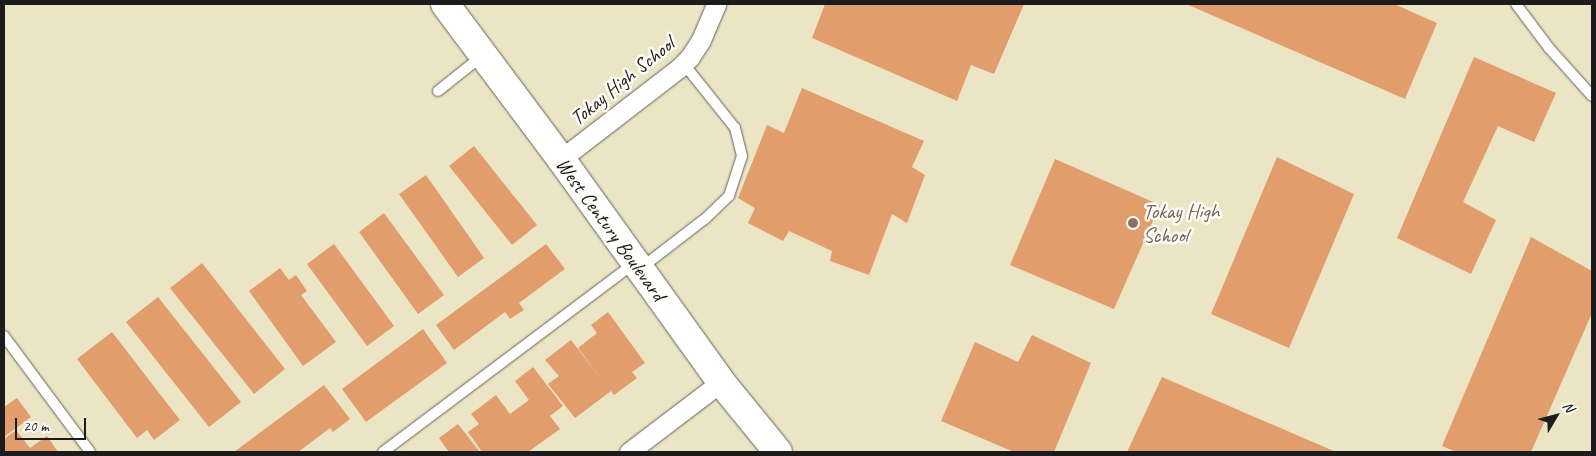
<!DOCTYPE html>
<html>
<head>
<meta charset="utf-8">
<style>
	body { margin:0 }
	#map { position:relative; width:1596px; height:456px; overflow:hidden; background:#ebe5c6; font-family:Caveat,sans-serif }
	div>[style] { position:absolute }
	[style*='--x'] { left:calc(var(--x)*1px); top:calc(var(--y)*1px); width:calc(var(--w)*1px); rotate:calc(var(--a)*1deg) }
	.building>* { inset:0; background:#e19d6c }
	.roads { filter:drop-shadow(0 0 1px #646258) drop-shadow(0 0 1px #646258) }
	.lane>* { height:10px; margin:-5px; padding:0 5px; transform-origin:5px; border-radius:5px; background:#fff }
	.street>* { height:19px; margin:-9.5px; padding:0 9.5px; transform-origin:9.5px; border-radius:9.5px; background:#fff }
	.secondary>* { height:28px; margin:-14px; padding:0 14px; transform-origin:14px; border-radius:14px; background:#fff }
	.dots>* { width:14px; height:14px; translate:-50% -50%; box-sizing:border-box; border:2px solid #fdfcf7; border-radius:50% }
	span { translate:-50% -50%; white-space:nowrap; text-align:center; line-height:1.15; -webkit-text-stroke:5px #fdfcf7; paint-order:stroke }
	.street-label { font-size:21px; color:#1c1c1c }
	.education-label { font-size:21px; color:#785e54 }
	.left { translate:0 -50%; text-align:left }
	.frame { position:absolute; inset:0; border:5px solid #1c1c1c; pointer-events:none }
	.north { position:absolute; left:1531px; top:391px; width:50px; height:50px; -webkit-text-stroke:4px #fdfcf7; paint-order:stroke; rotate:53deg; font-size:14px; font-weight:700; line-height:20px; text-align:center; color:#1c1c1c }
	.north::after { content:''; display:block; margin:auto; width:18px; height:22px; background:#1c1c1c; clip-path:polygon(50% 0,100% 100%,50% 72%,0 100%) }
	.scale { position:absolute; left:15px; top:418px; width:71px; height:22px; box-sizing:border-box; border:2px solid #1c1c1c; border-top:0; padding-left:6px; font-size:15px; line-height:18px; white-space:nowrap; color:#1c1c1c; -webkit-text-stroke:4px #fdfcf7; paint-order:stroke }
</style>
</head>
<body>
<div id="map">
	<div class="building">
		<div style="clip-path:polygon(825px 4px,1024px 4px,994px 74px,971px 65px,957px 101px,812px 38px)"></div>
		<div style="clip-path:polygon(1186px 4px,1394px 4px,1437px 23px,1405px 99px)"></div>
		<div style="clip-path:polygon(1474px 57px,1556px 93px,1534px 142px,1498px 126px,1463px 202px,1496px 220px,1471px 274px,1397px 238px)"></div>
		<div style="clip-path:polygon(802px 88px,924px 141px,912px 167px,925px 175px,907px 223px,892px 214px,869px 275px,830px 261px,832px 251px,789px 231px,783px 241px,748px 223px,755px 208px,738px 198px,767px 125px,784px 133px)"></div>
		<div style="clip-path:polygon(474px 146px,537px 225px,512px 245px,449px 166px)"></div>
		<div style="clip-path:polygon(1277px 157px,1354px 194px,1289px 348px,1211px 314px)"></div>
		<div style="clip-path:polygon(1055px 159px,1160px 205px,1114px 309px,1010px 265px)"></div>
		<div style="clip-path:polygon(426px 175px,484px 258px,458px 277px,399px 194px)"></div>
		<div style="clip-path:polygon(384px 213px,444px 295px,418px 314px,359px 232px)"></div>
		<div style="clip-path:polygon(1531px 237px,1592px 271px,1592px 313px,1531px 452px,1456px 452px,1442px 446px)"></div>
		<div style="clip-path:polygon(334px 244px,394px 326px,367px 346px,307px 264px)"></div>
		<div style="clip-path:polygon(546px 244px,565px 269px,519px 303px,524px 310px,510px 319px,505px 312px,454px 350px,436px 325px)"></div>
		<div style="clip-path:polygon(202px 263px,285px 369px,254px 394px,170px 288px)"></div>
		<div style="clip-path:polygon(280px 268px,289px 280px,296px 275px,307px 291px,301px 295px,336px 342px,303px 366px,249px 291px)"></div>
		<div style="clip-path:polygon(158px 297px,241px 402px,209px 427px,126px 322px)"></div>
		<div style="clip-path:polygon(608px 312px,645px 363px,632px 372px,637px 378px,614px 395px,611px 391px,575px 418px,548px 384px,559px 376px,545px 360px,571px 340px,602px 380px,578px 348px,597px 333px,591px 325px)"></div>
		<div style="clip-path:polygon(423px 329px,447px 363px,366px 422px,342px 389px)"></div>
		<div style="clip-path:polygon(112px 332px,180px 420px,154px 440px,147px 430px,137px 438px,77px 359px)"></div>
		<div style="clip-path:polygon(1032px 335px,1091px 363px,1054px 452px,1014px 452px,941px 421px,975px 342px,1018px 362px)"></div>
		<div style="clip-path:polygon(533px 367px,563px 406px,550px 416px,560px 429px,528px 452px,482px 452px,468px 432px,479px 424px,471px 414px,496px 395px,510px 414px,529px 400px,515px 381px)"></div>
		<div style="clip-path:polygon(1162px 377px,1336px 452px,1127px 452px)"></div>
		<div style="clip-path:polygon(324px 385px,350px 419px,333px 432px,330px 428px,298px 452px,234px 452px)"></div>
		<div style="clip-path:polygon(17px 398px,31px 417px,4px 437px,4px 407px)"></div>
		<div style="clip-path:polygon(458px 424px,480px 452px,449px 452px,439px 438px)"></div>
		<div style="clip-path:polygon(16px 430px,30px 448px,47px 436px,58px 452px,4px 452px,4px 439px)"></div>
	</div>
	<div class="roads">
		<div class="lane">
			<div style="--x:1516;--y:4;--w:55;--a:53.1"></div>
			<div style="--x:1549;--y:48;--w:64;--a:48.1"></div>
			<div style="--x:438;--y:91;--w:56;--a:-38.5"></div>
			<div style="--x:641;--y:268;--w:82;--a:-37.6"></div>
			<div style="--x:706;--y:218;--w:32;--a:-44"></div>
			<div style="--x:729;--y:196;--w:42;--a:-72"></div>
			<div style="--x:742;--y:156;--w:29;--a:-104"></div>
			<div style="--x:735;--y:128;--w:82;--a:-128.6"></div>
			<div style="--x:4;--y:336;--w:144;--a:53.4"></div>
			<div style="--x:383;--y:452;--w:315;--a:-36.9"></div>
		</div>
		<div class="street">
			<div style="--x:561;--y:159;--w:149;--a:-37.6"></div>
			<div style="--x:679;--y:68;--w:16;--a:-45"></div>
			<div style="--x:690;--y:57;--w:20;--a:-57"></div>
			<div style="--x:701;--y:40;--w:39;--a:-67"></div>
			<div style="--x:629;--y:452;--w:116;--a:-37.3"></div>
		</div>
		<div class="secondary">
			<div style="--x:445;--y:4;--w:194;--a:53.2"></div>
			<div style="--x:561;--y:159;--w:274;--a:54.3"></div>
			<div style="--x:721;--y:382;--w:90;--a:50.8"></div>
		</div>
	</div>
	<div class="dots">
		<div style="left:1133px;top:223px;background:#8d6e63"></div>
	</div>
	<div class="street-label">
		<span style="left:622px;top:81px;rotate:-39deg">Tokay High School</span>
		<span style="left:611px;top:229px;rotate:54deg">West Century Boulevard</span>
	</div>
	<div class="education-label">
		<span class="left" style="left:1143px;top:223px">Tokay High<br>School</span>
	</div>
	<div class="frame"></div>
	<div class="north">N</div>
	<div class="scale">20 m</div>
</div>
</body>
</html>
